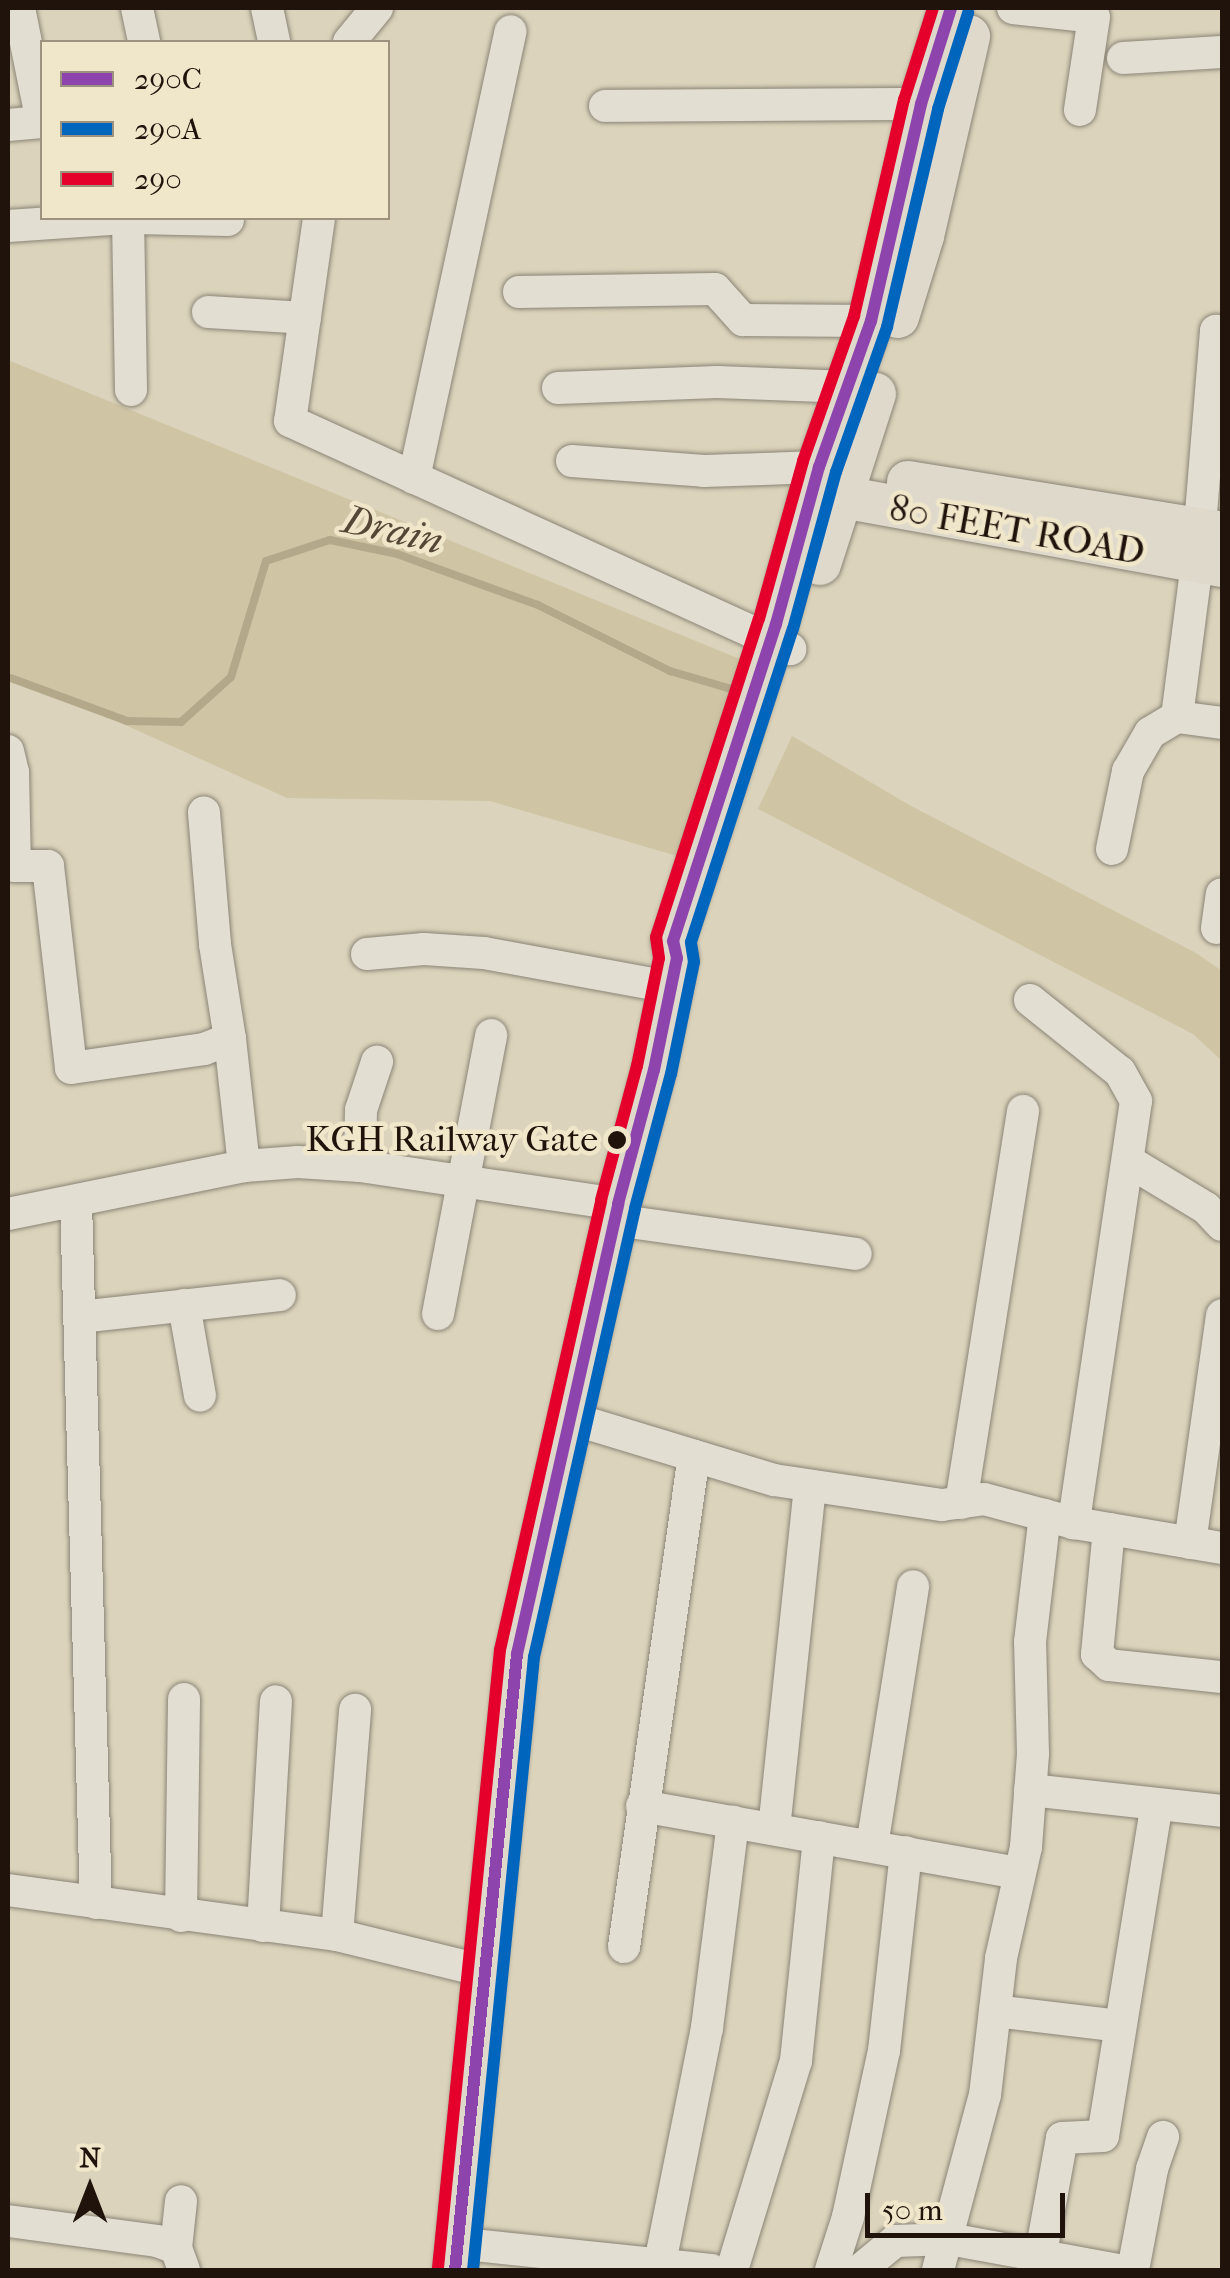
<!DOCTYPE html>
<html>
<head>
<meta charset="utf-8">
<style>
	body { margin:0 }
	#map { position:relative; width:1230px; height:2278px; overflow:hidden; background:#dbd3bb; font-family:"IM FELL French Canon",serif }
	div>[style] { position:absolute }
	[style*='--x'] { left:calc(var(--x)*1px); top:calc(var(--y)*1px); width:calc(var(--w)*1px); rotate:calc(var(--a)*1deg) }
	.green>* { inset:0; background:#cfc4a4 }
	.stream>* { height:8px; margin:-4px; padding:0 4px; transform-origin:4px; border-radius:4px; background:#b4a88b }
	.roads { filter:drop-shadow(0 0 2px #8a8476) drop-shadow(0 0 2px #8a8476) }
	.minor>* { height:32px; margin:-16px; padding:0 16px; transform-origin:16px; border-radius:16px; background:#e3ded2 }
	.major>* { height:42px; margin:-21px; padding:0 21px; transform-origin:21px; border-radius:21px; background:#ded9cb }
	.bus-1>* { height:12px; margin:-6px; padding:0 6px; transform-origin:6px; border-radius:6px; background:#8e44ad }
	.bus-2>* { height:12px; margin:-6px; padding:0 6px; transform-origin:6px; border-radius:6px; background:#0065bd }
	.bus-3>* { height:12px; margin:-6px; padding:0 6px; transform-origin:6px; border-radius:6px; background:#e4002b }
	.dots>* { width:28px; height:28px; translate:-50% -50%; box-sizing:border-box; border:5px solid #f0e6ca; border-radius:50% }
	span { translate:-50% -50%; white-space:nowrap; text-align:center; line-height:1.15; -webkit-text-stroke:9px #f0e6ca; paint-order:stroke }
	.bus-label { font-size:36px; color:#20130b }
	.right { translate:-100% -50%; text-align:right }
	.street-label { font-size:38px; color:#20130b }
	.water-label { font-size:40px; color:#554736; font-style:italic }
	.frame { position:absolute; inset:0; border:10px solid #20130b; pointer-events:none }
	.legend { position:absolute; left:40px; top:40px; width:350px; height:180px; box-sizing:border-box; background:#f0e6ca; border:2px solid #9d927e; margin:0; padding:12px 18px; list-style:none; font-size:30px; color:#20130b }
	.legend li { display:flex; align-items:center; gap:20px; height:50px }
	.legend b { width:50px; border:2px solid #9d927e }
	.north { position:absolute; left:40px; top:2138px; width:100px; height:100px; -webkit-text-stroke:8px #f0e6ca; paint-order:stroke; rotate:0deg; font-size:28px; font-weight:700; line-height:40px; text-align:center; color:#20130b }
	.north::after { content:''; display:block; margin:auto; width:35px; height:45px; background:#20130b; clip-path:polygon(50% 0,100% 100%,50% 72%,0 100%) }
	.scale { position:absolute; left:865px; top:2193px; width:200px; height:45px; box-sizing:border-box; border:5px solid #20130b; border-top:0; padding-left:12px; font-size:30px; line-height:35px; white-space:nowrap; color:#20130b; -webkit-text-stroke:8px #f0e6ca; paint-order:stroke }
</style>
</head>
<body>
<div id="map">
	<div class="green">
		<div style="clip-path:polygon(8px 360px,752px 664px,684px 858px,490px 801px,287px 798px,8px 672px)"></div>
		<div style="clip-path:polygon(792px 736px,911px 806px,1196px 953px,1222px 971px,1222px 1061px,1193px 1034px,758px 809px)"></div>
	</div>
	<div class="stream">
		<div style="--x:8;--y:677;--w:127;--a:20.3"></div>
		<div style="--x:127;--y:721;--w:54;--a:1.1"></div>
		<div style="--x:181;--y:722;--w:67;--a:-42"></div>
		<div style="--x:231;--y:677;--w:121;--a:-73.2"></div>
		<div style="--x:266;--y:561;--w:67;--a:-18.2"></div>
		<div style="--x:330;--y:540;--w:68;--a:11.8"></div>
		<div style="--x:397;--y:554;--w:150;--a:19.9"></div>
		<div style="--x:538;--y:605;--w:148;--a:26.6"></div>
		<div style="--x:670;--y:671;--w:68;--a:16.3"></div>
	</div>
	<div class="roads">
		<div class="minor">
			<div style="--x:19;--y:8;--w:116;--a:78.6"></div>
			<div style="--x:137;--y:8;--w:35;--a:78"></div>
			<div style="--x:267;--y:8;--w:35;--a:78"></div>
			<div style="--x:1013;--y:8;--w:81;--a:6.3"></div>
			<div style="--x:1094;--y:17;--w:94;--a:98.6"></div>
			<div style="--x:349;--y:42;--w:44;--a:-50.5"></div>
			<div style="--x:1123;--y:58;--w:99;--a:-3.5"></div>
			<div style="--x:605;--y:106;--w:316;--a:-0.4"></div>
			<div style="--x:8;--y:125;--w:34;--a:-5"></div>
			<div style="--x:128;--y:218;--w:172;--a:89"></div>
			<div style="--x:134;--y:218;--w:94;--a:1.2"></div>
			<div style="--x:319;--y:218;--w:205;--a:98.1"></div>
			<div style="--x:290;--y:421;--w:550;--a:24.51"></div>
			<div style="--x:8;--y:226;--w:117;--a:-3.9"></div>
			<div style="--x:519;--y:292;--w:196;--a:-0.9"></div>
			<div style="--x:715;--y:289;--w:42;--a:47.9"></div>
			<div style="--x:743;--y:320;--w:128;--a:0.4"></div>
			<div style="--x:208;--y:312;--w:97;--a:3.5"></div>
			<div style="--x:558;--y:388;--w:159;--a:-2.2"></div>
			<div style="--x:717;--y:382;--w:133;--a:2.2"></div>
			<div style="--x:572;--y:461;--w:132;--a:4.3"></div>
			<div style="--x:704;--y:471;--w:115;--a:-2"></div>
			<div style="--x:414;--y:478;--w:457;--a:-77.8"></div>
			<div style="--x:1177;--y:717;--w:156;--a:-82.6"></div>
			<div style="--x:1197;--y:562;--w:232;--a:-85.3"></div>
			<div style="--x:1216;--y:331;--w:6;--a:9"></div>
			<div style="--x:8;--y:751;--w:22;--a:77"></div>
			<div style="--x:13;--y:772;--w:94;--a:88.8"></div>
			<div style="--x:15;--y:866;--w:33;--a:0"></div>
			<div style="--x:48;--y:866;--w:203;--a:83.5"></div>
			<div style="--x:71;--y:1068;--w:134;--a:-8.1"></div>
			<div style="--x:204;--y:1049;--w:28;--a:-21"></div>
			<div style="--x:230;--y:1039;--w:96;--a:-99"></div>
			<div style="--x:215;--y:944;--w:132;--a:-94.8"></div>
			<div style="--x:1112;--y:849;--w:80;--a:-78.4"></div>
			<div style="--x:1128;--y:771;--w:44;--a:-59.9"></div>
			<div style="--x:1150;--y:733;--w:31;--a:-31"></div>
			<div style="--x:1177;--y:717;--w:45;--a:7.6"></div>
			<div style="--x:1217;--y:928;--w:34;--a:-82"></div>
			<div style="--x:367;--y:954;--w:57;--a:-5"></div>
			<div style="--x:424;--y:949;--w:60;--a:3.8"></div>
			<div style="--x:484;--y:953;--w:189;--a:10.4"></div>
			<div style="--x:1030;--y:1000;--w:115;--a:38.7"></div>
			<div style="--x:1120;--y:1072;--w:33;--a:61"></div>
			<div style="--x:1136;--y:1101;--w:427;--a:98.4"></div>
			<div style="--x:230;--y:1039;--w:128;--a:83.7"></div>
			<div style="--x:1128;--y:1161;--w:91;--a:31.1"></div>
			<div style="--x:1206;--y:1208;--w:23;--a:47"></div>
			<div style="--x:360;--y:1166;--w:56;--a:-89"></div>
			<div style="--x:361;--y:1110;--w:51;--a:-71.6"></div>
			<div style="--x:76;--y:1202;--w:701;--a:88.37"></div>
			<div style="--x:8;--y:1214;--w:241;--a:-11.5"></div>
			<div style="--x:244;--y:1166;--w:54;--a:-4.2"></div>
			<div style="--x:298;--y:1162;--w:62;--a:3.7"></div>
			<div style="--x:360;--y:1166;--w:261;--a:8.4"></div>
			<div style="--x:615;--y:1220;--w:243;--a:8"></div>
			<div style="--x:184;--y:1305;--w:92;--a:80"></div>
			<div style="--x:438;--y:1314;--w:284;--a:-79.2"></div>
			<div style="--x:79;--y:1317;--w:202;--a:-6.2"></div>
			<div style="--x:570;--y:1418;--w:213;--a:16.9"></div>
			<div style="--x:774;--y:1480;--w:170;--a:8.5"></div>
			<div style="--x:942;--y:1505;--w:42;--a:-8.1"></div>
			<div style="--x:984;--y:1499;--w:93;--a:14.9"></div>
			<div style="--x:1074;--y:1523;--w:150;--a:9.6"></div>
			<div style="--x:961;--y:1503;--w:397;--a:-81"></div>
			<div style="--x:1109;--y:1529;--w:126;--a:95.5"></div>
			<div style="--x:1097;--y:1654;--w:16;--a:43"></div>
			<div style="--x:1109;--y:1665;--w:114;--a:6.1"></div>
			<div style="--x:1190;--y:1543;--w:230;--a:-82"></div>
			<div style="--x:1030;--y:1790;--w:193;--a:6.2"></div>
			<div style="--x:642;--y:1806;--w:383;--a:10.1"></div>
			<div style="--x:774;--y:1829;--w:345;--a:-84"></div>
			<div style="--x:872;--y:1846;--w:263;--a:-81"></div>
			<div style="--x:8;--y:1890;--w:332;--a:7.8"></div>
			<div style="--x:337;--y:1935;--w:151;--a:13.8"></div>
			<div style="--x:181;--y:1916;--w:217;--a:-89.2"></div>
			<div style="--x:263;--y:1926;--w:225;--a:-86.7"></div>
			<div style="--x:337;--y:1935;--w:226;--a:-85.4"></div>
			<div style="--x:624;--y:1947;--w:496;--a:-81.9"></div>
			<div style="--x:995;--y:2011;--w:126;--a:6.8"></div>
			<div style="--x:8;--y:2221;--w:150;--a:7.6"></div>
			<div style="--x:157;--y:2241;--w:20;--a:20"></div>
			<div style="--x:176;--y:2248;--w:23;--a:70"></div>
			<div style="--x:455;--y:2243;--w:258;--a:6"></div>
			<div style="--x:176;--y:2248;--w:47;--a:-83.9"></div>
			<div style="--x:660;--y:2263;--w:240;--a:-78.7"></div>
			<div style="--x:707;--y:2028;--w:208;--a:-82.8"></div>
			<div style="--x:732;--y:2270;--w:219;--a:-73"></div>
			<div style="--x:796;--y:2061;--w:225;--a:-84.1"></div>
			<div style="--x:831;--y:2270;--w:56;--a:-72.2"></div>
			<div style="--x:848;--y:2217;--w:170;--a:-77.8"></div>
			<div style="--x:884;--y:2051;--w:200;--a:-83.7"></div>
			<div style="--x:860;--y:2270;--w:45;--a:-39.6"></div>
			<div style="--x:895;--y:2241;--w:54;--a:-2.1"></div>
			<div style="--x:949;--y:2239;--w:172;--a:10.4"></div>
			<div style="--x:938;--y:2270;--w:181;--a:-75"></div>
			<div style="--x:985;--y:2095;--w:138;--a:-83.3"></div>
			<div style="--x:1001;--y:1958;--w:114;--a:-77.3"></div>
			<div style="--x:1026;--y:1847;--w:93;--a:-85.7"></div>
			<div style="--x:1033;--y:1754;--w:112;--a:-91.5"></div>
			<div style="--x:1030;--y:1642;--w:128;--a:-83.3"></div>
			<div style="--x:1038;--y:2270;--w:134;--a:-79.7"></div>
			<div style="--x:1062;--y:2138;--w:41;--a:-2.8"></div>
			<div style="--x:1103;--y:2136;--w:336;--a:-80.8"></div>
			<div style="--x:1133;--y:2270;--w:103;--a:-79.3"></div>
			<div style="--x:1152;--y:2169;--w:34;--a:-71"></div>
		</div>
		<div class="major">
			<div style="--x:898;--y:317;--w:85;--a:-72.8"></div>
			<div style="--x:923;--y:236;--w:205;--a:-77"></div>
			<div style="--x:908;--y:482;--w:318;--a:9.2"></div>
			<div style="--x:815;--y:492;--w:414;--a:10.3"></div>
			<div style="--x:820;--y:564;--w:179;--a:-72.1"></div>
			<div style="--x:455;--y:2270;--w:619;--a:-84.25"></div>
			<div style="--x:517;--y:1654;--w:461;--a:-77.3"></div>
			<div style="--x:618;--y:1204;--w:139;--a:-75"></div>
			<div style="--x:654;--y:1070;--w:114;--a:-78.4"></div>
			<div style="--x:677;--y:958;--w:17;--a:-103"></div>
			<div style="--x:673;--y:941;--w:333;--a:-72"></div>
			<div style="--x:776;--y:624;--w:163;--a:-74.7"></div>
			<div style="--x:819;--y:467;--w:155;--a:-70.4"></div>
			<div style="--x:871;--y:321;--w:223;--a:-77"></div>
			<div style="--x:921;--y:104;--w:101;--a:-72.6"></div>
		</div>
	</div>
	<div class="bus-1">
		<div style="--x:455;--y:2270;--w:619;--a:-84.25"></div>
		<div style="--x:517;--y:1654;--w:461;--a:-77.3"></div>
		<div style="--x:618;--y:1204;--w:139;--a:-75"></div>
		<div style="--x:654;--y:1070;--w:114;--a:-78.4"></div>
		<div style="--x:677;--y:958;--w:17;--a:-103"></div>
		<div style="--x:673;--y:941;--w:333;--a:-72"></div>
		<div style="--x:776;--y:624;--w:163;--a:-74.7"></div>
		<div style="--x:819;--y:467;--w:155;--a:-70.4"></div>
		<div style="--x:871;--y:321;--w:223;--a:-77"></div>
		<div style="--x:921;--y:104;--w:101;--a:-72.6"></div>
	</div>
	<div class="bus-2">
		<div style="--x:473;--y:2270;--w:616;--a:-84.32"></div>
		<div style="--x:534;--y:1657;--w:460;--a:-77.3"></div>
		<div style="--x:635;--y:1208;--w:139;--a:-75"></div>
		<div style="--x:671;--y:1074;--w:114;--a:-78.4"></div>
		<div style="--x:694;--y:962;--w:20;--a:-99"></div>
		<div style="--x:691;--y:942;--w:329;--a:-72"></div>
		<div style="--x:793;--y:629;--w:163;--a:-74.7"></div>
		<div style="--x:836;--y:472;--w:154;--a:-70.6"></div>
		<div style="--x:887;--y:327;--w:224;--a:-76.8"></div>
		<div style="--x:938;--y:109;--w:101;--a:-72.6"></div>
	</div>
	<div class="bus-3">
		<div style="--x:438;--y:2268;--w:621;--a:-84.27"></div>
		<div style="--x:500;--y:1650;--w:461;--a:-77.3"></div>
		<div style="--x:601;--y:1200;--w:139;--a:-75"></div>
		<div style="--x:637;--y:1066;--w:110;--a:-78.5"></div>
		<div style="--x:659;--y:958;--w:21;--a:-98"></div>
		<div style="--x:656;--y:937;--w:334;--a:-72.1"></div>
		<div style="--x:759;--y:619;--w:164;--a:-74.4"></div>
		<div style="--x:803;--y:461;--w:154;--a:-70.6"></div>
		<div style="--x:854;--y:316;--w:222;--a:-77"></div>
		<div style="--x:904;--y:100;--w:96;--a:-72.5"></div>
	</div>
	<div class="dots">
		<div style="left:617px;top:1140px;background:#20130b"></div>
	</div>
	<div class="bus-label">
		<span class="right" style="left:598px;top:1140px">KGH Railway Gate</span>
	</div>
	<div class="street-label">
		<span style="left:1017px;top:530px;rotate:10deg">80 FEET ROAD</span>
	</div>
	<div class="water-label">
		<span style="left:393px;top:530px;rotate:13deg">Drain</span>
	</div>
	<div class="frame"></div>
	<ul class="legend">
	<li><b style="height:12px;background:#8e44ad"></b>290C</li>
	<li><b style="height:12px;background:#0065bd"></b>290A</li>
	<li><b style="height:12px;background:#e4002b"></b>290</li>
	</ul>
	<div class="north">N</div>
	<div class="scale">50 m</div>
</div>
</body>
</html>
